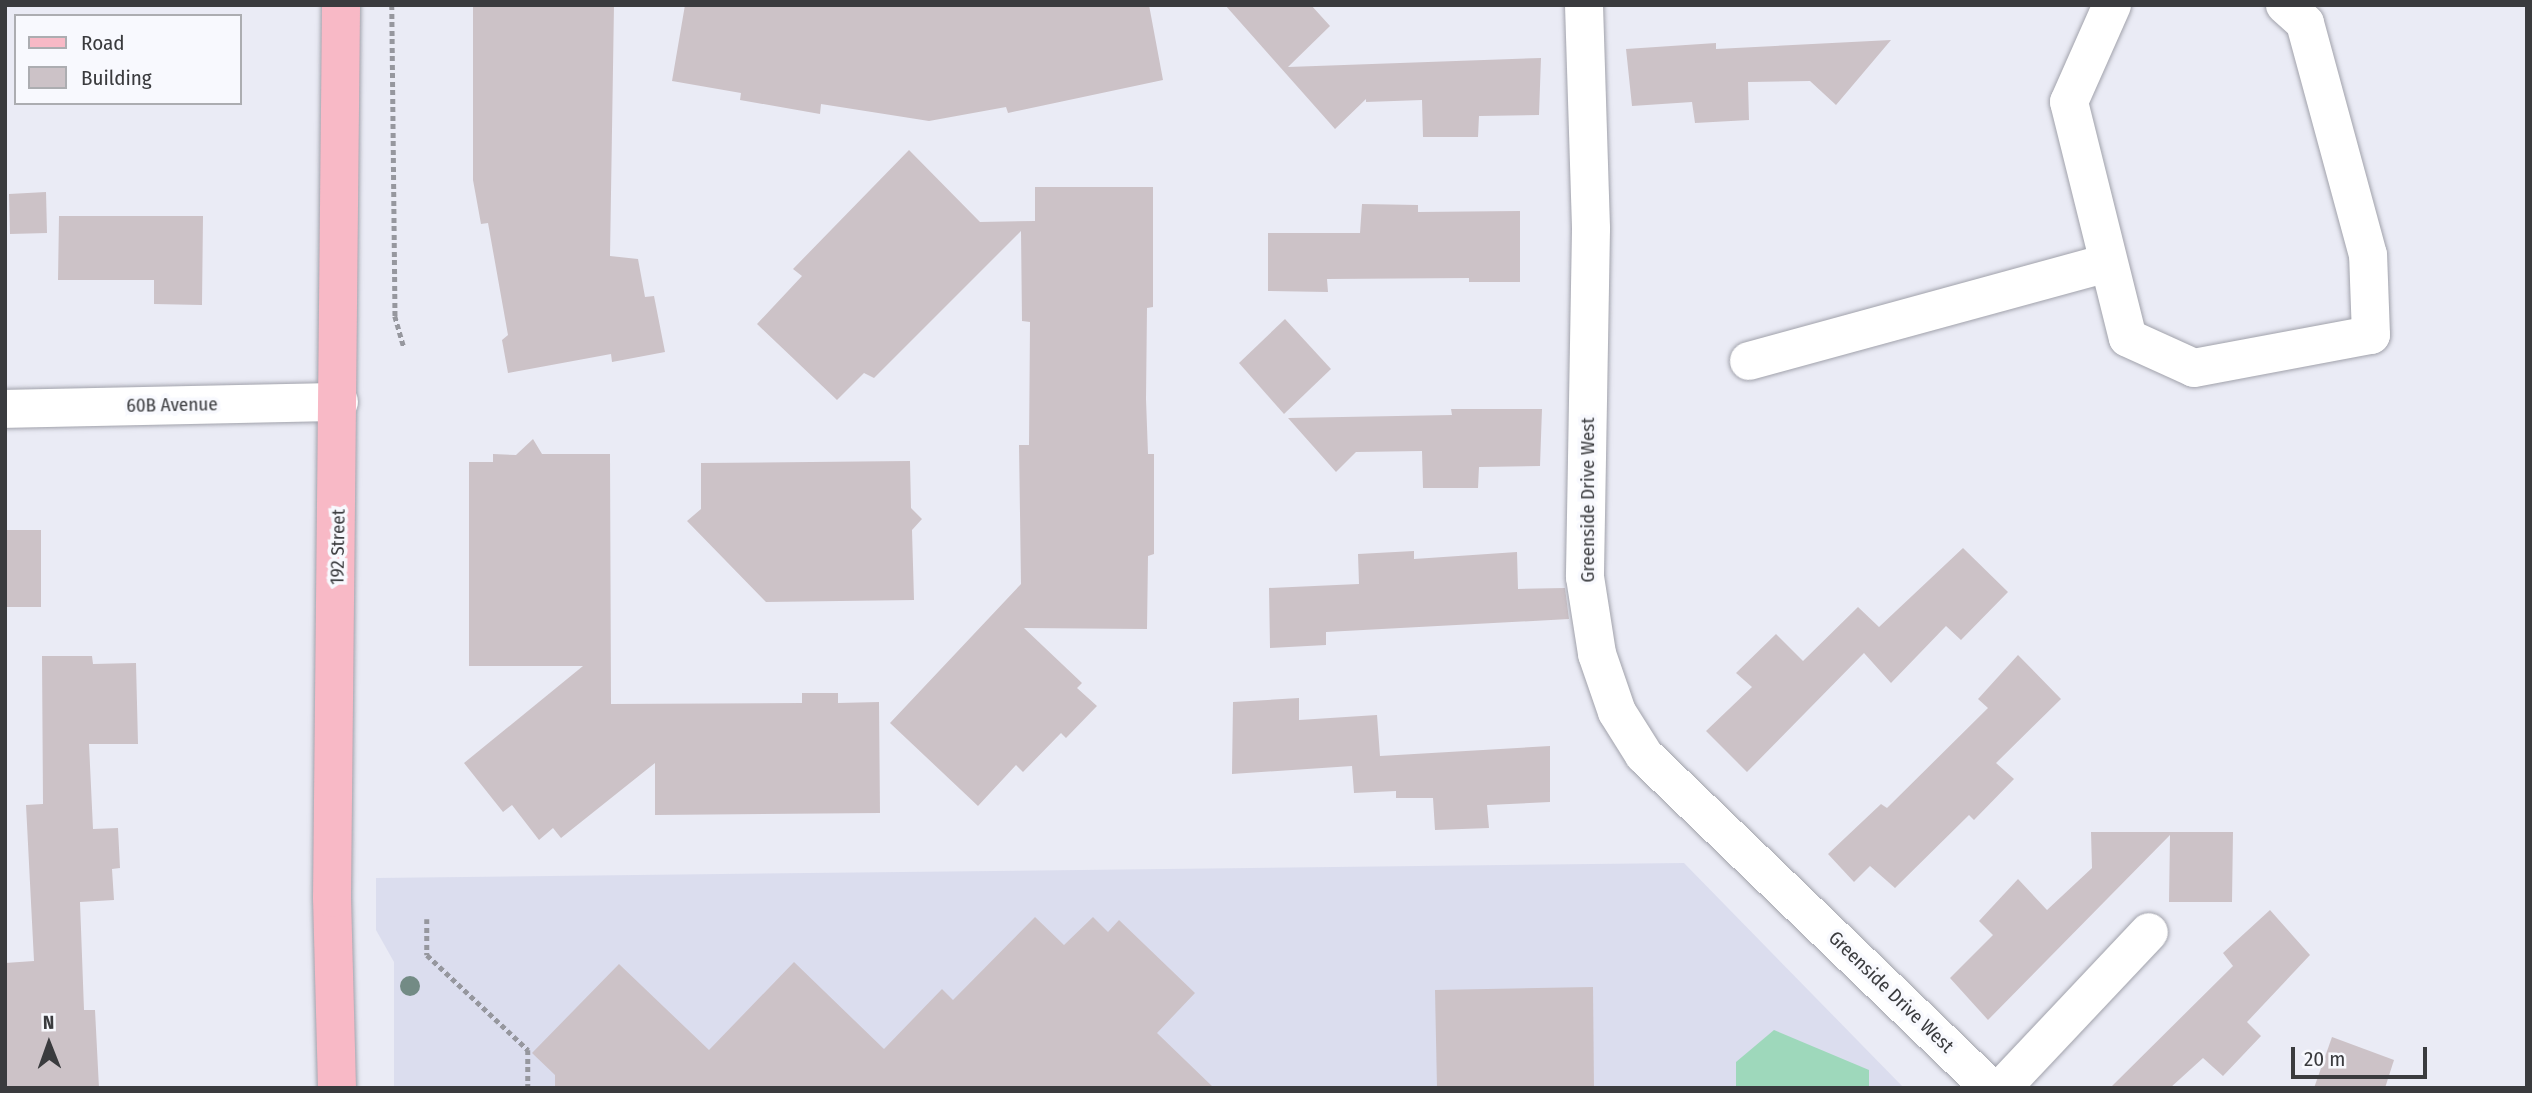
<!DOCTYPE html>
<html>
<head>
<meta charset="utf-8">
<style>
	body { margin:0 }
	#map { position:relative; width:2532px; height:1093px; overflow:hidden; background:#eaebf5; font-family:"Fira Sans Condensed",sans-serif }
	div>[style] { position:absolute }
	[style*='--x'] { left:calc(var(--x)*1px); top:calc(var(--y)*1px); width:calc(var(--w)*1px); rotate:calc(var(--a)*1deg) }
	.built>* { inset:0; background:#dbddee }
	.green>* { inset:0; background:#9ed8bb }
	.building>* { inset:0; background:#ccc2c7 }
	.path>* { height:4.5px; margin-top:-2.25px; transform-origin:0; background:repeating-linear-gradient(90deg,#96979e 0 5px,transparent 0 8.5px) }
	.roads { filter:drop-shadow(0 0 2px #a1a2ab) drop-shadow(0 0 2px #a1a2ab) }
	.minor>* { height:38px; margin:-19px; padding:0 19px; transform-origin:19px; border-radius:19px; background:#fff }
	.major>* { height:38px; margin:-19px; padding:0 19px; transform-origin:19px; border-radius:19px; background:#f8b9c6 }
	.trees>* { width:20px; height:20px; margin:-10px; border-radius:50%; background:#738b85 }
	span { translate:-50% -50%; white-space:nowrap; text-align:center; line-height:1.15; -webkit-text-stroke:7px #f8f9fe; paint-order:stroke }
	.street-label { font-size:19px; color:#3a3b3e }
	.frame { position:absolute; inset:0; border:7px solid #3a3b3e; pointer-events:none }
	.legend { position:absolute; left:14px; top:14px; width:228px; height:91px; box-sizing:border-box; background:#f8f9fe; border:2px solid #acadb1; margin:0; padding:9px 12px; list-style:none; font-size:21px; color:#3a3b3e }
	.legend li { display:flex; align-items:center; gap:14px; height:35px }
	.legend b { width:35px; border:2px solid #acadb1 }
	.north { position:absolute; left:14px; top:1009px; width:70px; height:70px; -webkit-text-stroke:5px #f8f9fe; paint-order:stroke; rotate:359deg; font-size:19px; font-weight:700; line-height:28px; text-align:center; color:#3a3b3e }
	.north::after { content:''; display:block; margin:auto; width:24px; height:32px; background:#3a3b3e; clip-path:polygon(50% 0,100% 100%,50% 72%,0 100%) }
	.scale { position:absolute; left:2291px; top:1047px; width:136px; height:32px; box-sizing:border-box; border:4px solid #3a3b3e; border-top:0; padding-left:9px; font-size:21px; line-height:24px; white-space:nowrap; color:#3a3b3e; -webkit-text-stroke:5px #f8f9fe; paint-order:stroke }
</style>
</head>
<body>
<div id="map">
	<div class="built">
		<div style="clip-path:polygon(1684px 863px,1904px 1088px,394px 1088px,394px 962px,376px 930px,376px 878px)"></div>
	</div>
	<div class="green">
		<div style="clip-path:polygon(1774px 1030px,1869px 1070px,1869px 1088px,1736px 1088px,1736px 1062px)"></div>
	</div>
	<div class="building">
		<div style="clip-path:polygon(473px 5px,614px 5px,610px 256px,638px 259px,645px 297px,654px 296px,665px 352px,612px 362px,611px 354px,508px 373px,502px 340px,508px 335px,488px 223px,481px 224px,473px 180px)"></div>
		<div style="clip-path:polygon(685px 5px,1149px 5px,1163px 80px,1008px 113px,1006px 107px,929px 121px,821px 104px,820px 114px,740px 100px,741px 93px,672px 81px)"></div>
		<div style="clip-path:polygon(1225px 5px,1311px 5px,1330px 26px,1288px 67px,1541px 58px,1539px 115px,1479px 116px,1478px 137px,1423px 137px,1422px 100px,1366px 102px,1366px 99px,1335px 129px)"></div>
		<div style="clip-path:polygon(1891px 40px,1836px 105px,1810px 81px,1748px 82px,1749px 120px,1695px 123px,1692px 102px,1632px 106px,1626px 49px,1716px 43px,1716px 49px)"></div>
		<div style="clip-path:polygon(909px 150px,980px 222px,1035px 221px,1035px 187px,1153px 187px,1153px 307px,1147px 308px,1146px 399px,1148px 454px,1154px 454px,1154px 554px,1148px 556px,1147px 629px,1024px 628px,1082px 683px,1077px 688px,1097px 706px,1066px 738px,1061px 733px,1023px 772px,1016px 765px,978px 806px,890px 723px,1021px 584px,1019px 445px,1029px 445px,1030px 322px,1022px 321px,1021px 231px,874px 378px,864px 373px,837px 400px,757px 324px,802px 276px,793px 269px)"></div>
		<div style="clip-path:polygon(46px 192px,47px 233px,10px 234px,9px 194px)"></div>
		<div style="clip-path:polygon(1362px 204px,1418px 205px,1418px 212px,1520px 211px,1520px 282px,1469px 282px,1469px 278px,1327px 279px,1328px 292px,1268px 291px,1268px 233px,1360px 233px)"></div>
		<div style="clip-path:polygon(59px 216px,203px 216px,202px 305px,154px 304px,154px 280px,58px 280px)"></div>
		<div style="clip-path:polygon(1285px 319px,1331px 369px,1284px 414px,1239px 363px)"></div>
		<div style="clip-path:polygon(1451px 409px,1542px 409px,1540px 466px,1479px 467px,1478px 488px,1423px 488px,1422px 451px,1356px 452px,1336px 472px,1288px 418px,1452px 415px)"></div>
		<div style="clip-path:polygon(533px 439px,542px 454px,610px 454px,611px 704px,802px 703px,802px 693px,838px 693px,838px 703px,879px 702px,880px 813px,655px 815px,655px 763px,561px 838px,553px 828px,539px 840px,512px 805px,503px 812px,464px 763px,583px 666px,469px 666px,469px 462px,493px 462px,493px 454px,516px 455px)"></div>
		<div style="clip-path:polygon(910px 461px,911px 508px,922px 519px,912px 530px,914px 600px,766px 602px,687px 521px,701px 509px,701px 463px)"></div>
		<div style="clip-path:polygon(5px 530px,41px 530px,41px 607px,5px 607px)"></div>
		<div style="clip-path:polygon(1963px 548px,2008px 592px,1961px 640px,1946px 626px,1891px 683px,1864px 653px,1747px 772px,1706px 731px,1752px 687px,1736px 673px,1776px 634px,1803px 661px,1858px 607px,1879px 627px)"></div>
		<div style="clip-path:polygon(1414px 551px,1414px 559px,1517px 552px,1518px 589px,1565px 588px,1569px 619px,1326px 632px,1326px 645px,1270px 648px,1269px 588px,1359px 584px,1358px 554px)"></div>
		<div style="clip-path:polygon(2018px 655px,2061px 699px,1996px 763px,2014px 779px,1974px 820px,1969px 815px,1895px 888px,1870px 866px,1854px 882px,1828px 854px,1881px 804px,1887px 808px,1988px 708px,1978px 699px)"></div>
		<div style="clip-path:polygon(42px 656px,92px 656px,93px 664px,136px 663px,138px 744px,89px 744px,93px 829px,118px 828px,120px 868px,112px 869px,114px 900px,80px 902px,84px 1010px,95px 1010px,99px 1088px,5px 1088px,5px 963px,34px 961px,26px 805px,43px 804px)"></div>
		<div style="clip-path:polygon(1299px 698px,1299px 720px,1377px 715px,1380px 756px,1550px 746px,1550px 802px,1487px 805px,1489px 828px,1435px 830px,1433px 798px,1396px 798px,1396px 791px,1354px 793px,1352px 766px,1232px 774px,1233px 702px)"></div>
		<div style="clip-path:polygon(2091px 832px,2233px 832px,2232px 902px,2169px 902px,2170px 835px,1988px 1020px,1950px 978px,1993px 935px,1979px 921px,2018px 879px,2047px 910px,2092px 868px)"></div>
		<div style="clip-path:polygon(2270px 910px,2310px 955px,2247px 1022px,2261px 1036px,2223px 1076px,2203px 1058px,2170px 1088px,2110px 1088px,2233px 966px,2223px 953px)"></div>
		<div style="clip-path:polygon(1035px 917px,1064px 945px,1093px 917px,1108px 932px,1119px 920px,1195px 993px,1157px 1033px,1214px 1088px,555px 1088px,555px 1075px,532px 1053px,619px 964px,709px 1050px,794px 962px,884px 1049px,942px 989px,953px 1000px)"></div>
		<div style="clip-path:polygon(1593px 987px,1594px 1088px,1437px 1088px,1435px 990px)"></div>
		<div style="clip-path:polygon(2332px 1037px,2394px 1060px,2385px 1088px,2314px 1088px)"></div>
	</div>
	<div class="path">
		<div style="--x:392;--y:5;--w:311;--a:89.4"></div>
		<div style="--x:395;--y:316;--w:32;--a:74"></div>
		<div style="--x:427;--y:919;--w:36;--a:90"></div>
		<div style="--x:427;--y:955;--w:139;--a:43.2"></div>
		<div style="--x:528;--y:1050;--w:38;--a:90"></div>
	</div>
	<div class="roads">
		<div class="minor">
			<div style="--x:1584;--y:5;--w:224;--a:88.2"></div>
			<div style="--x:1591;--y:229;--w:348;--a:91"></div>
			<div style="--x:1585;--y:577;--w:78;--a:81.1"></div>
			<div style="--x:1597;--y:654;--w:61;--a:71"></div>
			<div style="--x:1617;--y:712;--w:51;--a:57.9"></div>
			<div style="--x:1644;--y:755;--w:480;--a:43.9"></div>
			<div style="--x:2112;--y:5;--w:106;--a:113.9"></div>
			<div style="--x:2069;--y:102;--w:243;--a:76"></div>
			<div style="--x:2128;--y:338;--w:72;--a:24.4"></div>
			<div style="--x:2194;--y:368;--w:180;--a:-10.6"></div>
			<div style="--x:2371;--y:335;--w:80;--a:-92.1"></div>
			<div style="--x:2368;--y:255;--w:240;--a:-105.2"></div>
			<div style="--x:2305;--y:23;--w:27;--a:-138"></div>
			<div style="--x:1749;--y:361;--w:372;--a:-15.3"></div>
			<div style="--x:5;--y:409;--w:334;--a:-1.2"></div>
			<div style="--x:2002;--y:1088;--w:214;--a:-46.7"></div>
		</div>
		<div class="major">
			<div style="--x:337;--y:1088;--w:190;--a:-91.5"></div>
			<div style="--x:332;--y:898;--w:893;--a:-89.42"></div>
		</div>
	</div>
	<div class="trees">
		<div style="left:410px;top:986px"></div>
	</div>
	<div class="street-label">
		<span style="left:172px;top:405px;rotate:-1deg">60B Avenue</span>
		<span style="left:1588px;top:500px;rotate:-90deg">Greenside Drive West</span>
		<span style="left:338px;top:547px;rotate:-89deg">192 Street</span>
		<span style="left:1891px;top:992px;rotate:44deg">Greenside Drive West</span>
	</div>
	<div class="frame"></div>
	<ul class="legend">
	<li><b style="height:9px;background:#f8b9c6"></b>Road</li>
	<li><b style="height:19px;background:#ccc2c7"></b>Building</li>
	</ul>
	<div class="north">N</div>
	<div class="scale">20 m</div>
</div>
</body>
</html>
